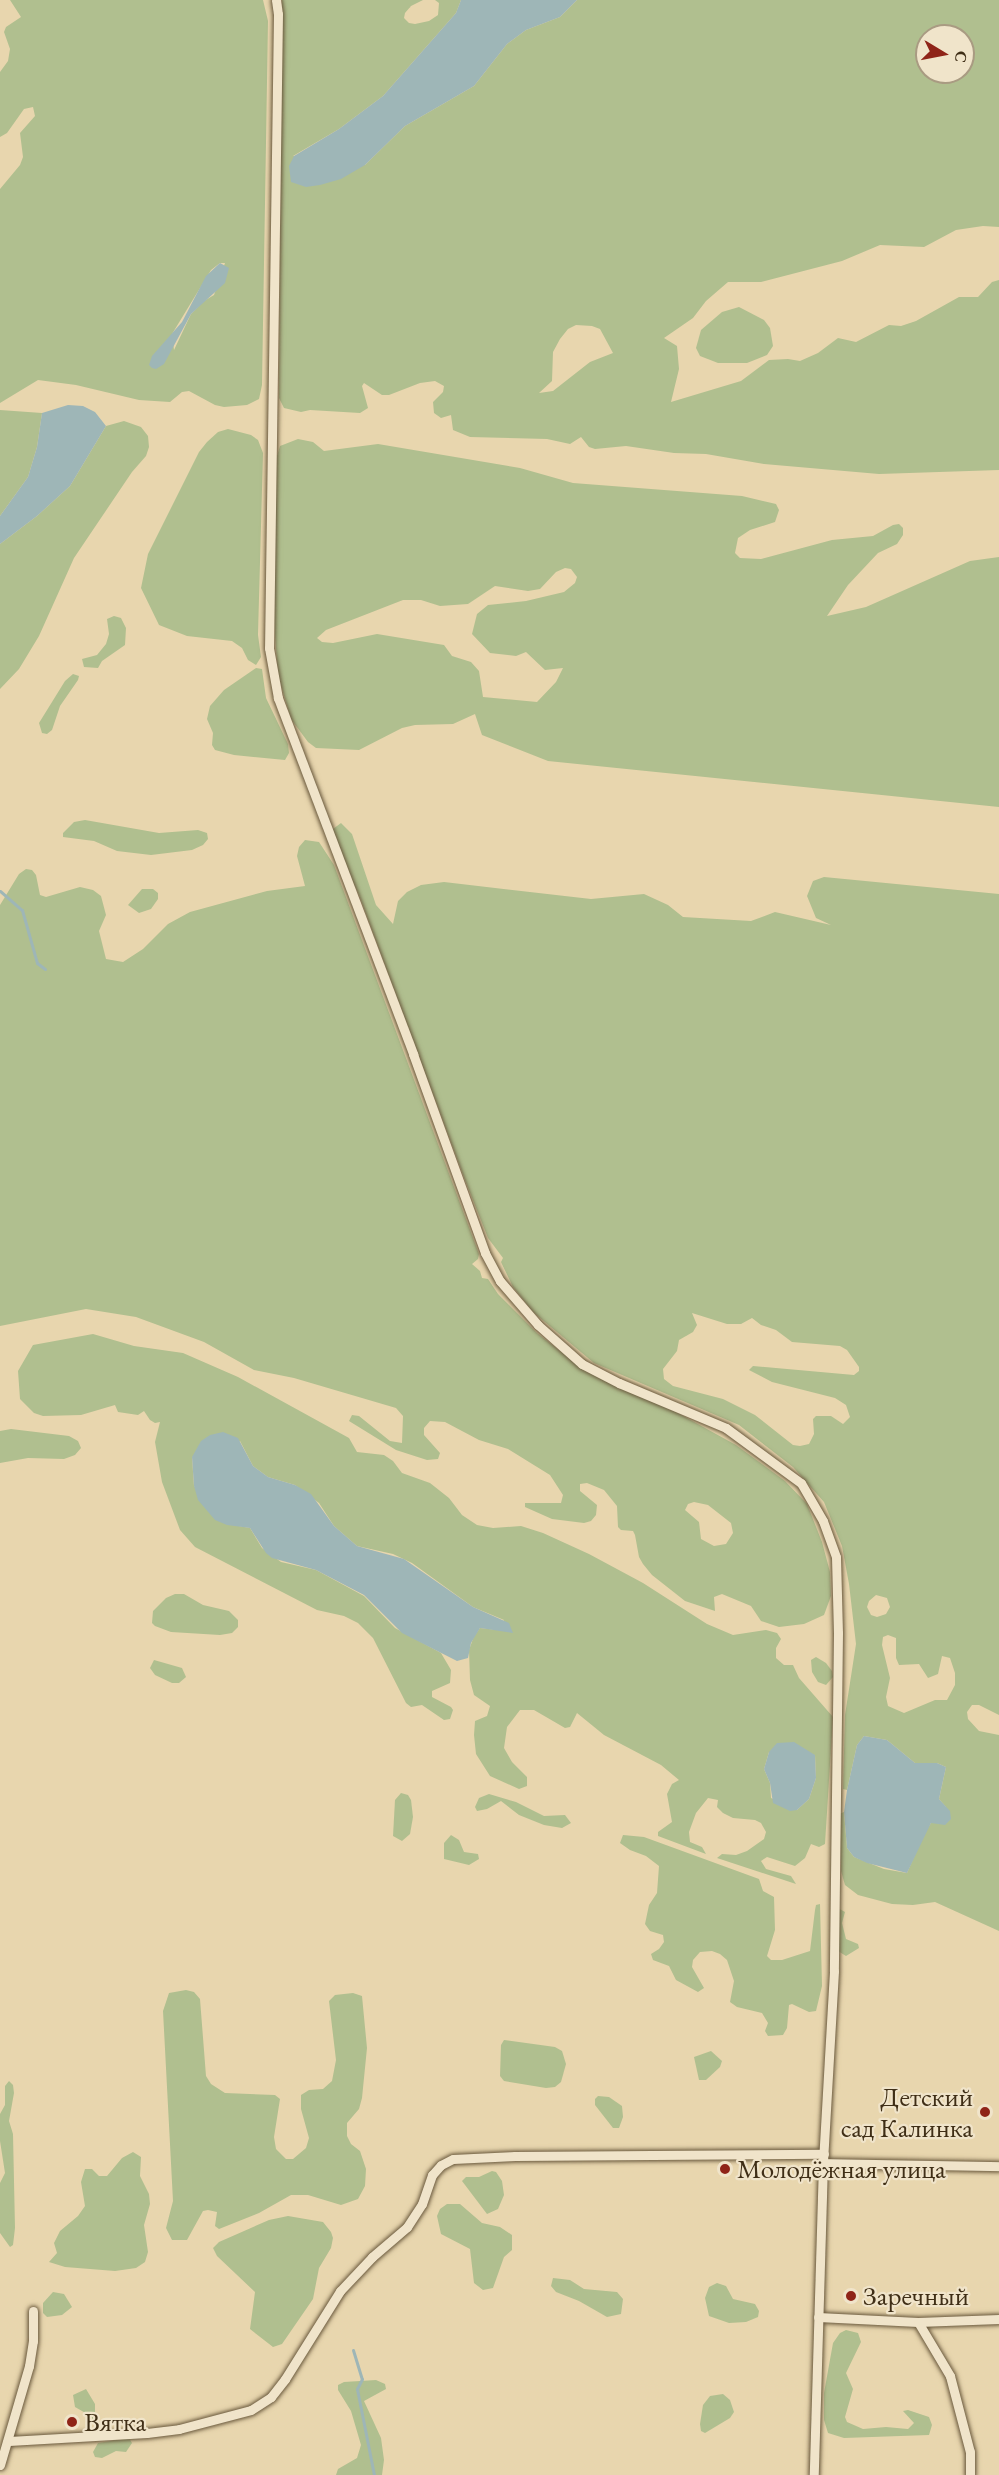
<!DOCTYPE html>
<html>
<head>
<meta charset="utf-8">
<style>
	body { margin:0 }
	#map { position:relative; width:999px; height:2475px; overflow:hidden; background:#e8d6ae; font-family:"EB Garamond",serif }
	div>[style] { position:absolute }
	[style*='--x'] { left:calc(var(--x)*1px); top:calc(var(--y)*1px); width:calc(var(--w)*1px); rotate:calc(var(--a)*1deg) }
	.green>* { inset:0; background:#b0bf8f }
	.water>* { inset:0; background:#9eb6b7 }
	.stream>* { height:3px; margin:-1.5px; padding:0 1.5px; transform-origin:1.5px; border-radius:1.5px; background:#9eb6b7 }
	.roads { filter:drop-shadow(0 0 2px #69583c) drop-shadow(0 0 2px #69583c) }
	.street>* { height:9px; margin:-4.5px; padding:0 4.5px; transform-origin:4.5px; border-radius:4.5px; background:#f0e4ca }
	.dots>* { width:16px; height:16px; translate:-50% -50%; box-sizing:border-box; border:3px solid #f0e4ca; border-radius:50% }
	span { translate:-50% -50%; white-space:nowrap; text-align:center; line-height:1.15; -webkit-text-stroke:4.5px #f0e4ca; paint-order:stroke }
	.poi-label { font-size:27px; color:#3f2e16 }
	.right { translate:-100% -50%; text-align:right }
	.left { translate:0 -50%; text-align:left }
	.north { position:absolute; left:915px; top:24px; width:60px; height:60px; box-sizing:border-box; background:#f0e4ca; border:2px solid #a99b82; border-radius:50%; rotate:100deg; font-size:16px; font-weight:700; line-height:24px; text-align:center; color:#3f2e16 }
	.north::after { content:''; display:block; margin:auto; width:21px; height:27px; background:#8f2418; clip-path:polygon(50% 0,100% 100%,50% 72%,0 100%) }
</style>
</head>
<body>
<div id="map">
	<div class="green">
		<div style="clip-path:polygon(evenodd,10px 0,263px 0,268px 21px,262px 385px,259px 399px,247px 405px,224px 407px,215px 405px,189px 391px,182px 392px,170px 402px,139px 400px,76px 385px,38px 380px,0 403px,0 189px,20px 165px,23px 157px,20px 133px,35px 116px,33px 107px,24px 109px,7px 133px,0 137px,0 72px,8px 61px,10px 49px,4px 32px,6px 27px,21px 17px,10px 0,220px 263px,225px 263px,214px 295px,204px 301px,191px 314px,174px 350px,172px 334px,211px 270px,220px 263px)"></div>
		<div style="clip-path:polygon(evenodd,282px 0,423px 0,411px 6px,405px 13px,404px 18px,409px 23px,415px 24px,429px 21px,438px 15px,439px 3px,435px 0,461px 0,456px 13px,383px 96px,339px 129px,293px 156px,365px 165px,405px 126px,474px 86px,507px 44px,526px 30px,560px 17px,577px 0,999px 0,999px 227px,983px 226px,956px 230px,924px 247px,880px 245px,842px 261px,761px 282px,728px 282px,706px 301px,693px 318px,664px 338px,677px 346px,679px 369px,671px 402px,741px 381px,769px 360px,788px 359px,800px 361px,818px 353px,838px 338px,856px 342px,889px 325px,901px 326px,916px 321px,959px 297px,978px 297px,992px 282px,999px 280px,999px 470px,879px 474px,764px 464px,706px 454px,674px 453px,626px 446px,595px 449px,589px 447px,581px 437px,570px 444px,547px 439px,470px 437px,453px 430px,451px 415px,441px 418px,434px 413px,433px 402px,443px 392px,444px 386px,435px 381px,420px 383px,389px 395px,382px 395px,364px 383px,362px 386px,368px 408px,360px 413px,310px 410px,301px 412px,284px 408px,279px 398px,282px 0,927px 36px,963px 36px,963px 72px,927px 72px,927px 36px,282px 0,576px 325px,592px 326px,600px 329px,613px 353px,590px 362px,553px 391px,539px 393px,552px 381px,553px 352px,560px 339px,568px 329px,576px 325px)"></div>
		<div style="clip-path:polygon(739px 307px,764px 320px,770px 328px,773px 346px,767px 355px,747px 363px,718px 363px,700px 356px,696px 348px,701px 330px,722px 312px)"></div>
		<div style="clip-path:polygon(0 410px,42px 413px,37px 447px,28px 477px,0 516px)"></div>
		<div style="clip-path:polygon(124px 421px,141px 427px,148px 436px,149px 447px,146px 456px,132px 472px,74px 558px,39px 636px,19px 669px,0 689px,0 544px,37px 516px,70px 486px,106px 426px)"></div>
		<div style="clip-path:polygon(228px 429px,251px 435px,258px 440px,263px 453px,258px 635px,261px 657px,256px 665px,248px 660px,242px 648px,232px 641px,187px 636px,159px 625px,141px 588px,148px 554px,199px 452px,207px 442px,218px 432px)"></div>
		<div style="clip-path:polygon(evenodd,298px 439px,313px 442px,324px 451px,378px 444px,520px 468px,573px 483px,742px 496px,776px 504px,779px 510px,775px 522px,750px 530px,738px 538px,735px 553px,740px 558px,761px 559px,832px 540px,873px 536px,893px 525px,899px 524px,903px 528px,903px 535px,897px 544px,878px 553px,848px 585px,827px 616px,866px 607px,970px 561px,999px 557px,999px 807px,548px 761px,482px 735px,475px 714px,453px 724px,415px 725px,402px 728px,359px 750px,316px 748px,308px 742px,291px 719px,278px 675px,270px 567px,277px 456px,280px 446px,298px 439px,565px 568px,571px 569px,577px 577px,575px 583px,564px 592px,526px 601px,488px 605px,477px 614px,472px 634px,490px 653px,516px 656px,526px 652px,545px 670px,563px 668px,556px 682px,537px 702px,483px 697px,479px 671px,471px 662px,452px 656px,444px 645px,377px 634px,333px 643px,322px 642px,317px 638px,326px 630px,403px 600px,421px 600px,440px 606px,468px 604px,495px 586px,528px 591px,540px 589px,556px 572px,565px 568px)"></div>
		<div style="clip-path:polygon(114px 616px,121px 618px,126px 628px,125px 645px,102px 661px,98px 668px,84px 667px,82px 659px,97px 655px,106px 644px,109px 634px,107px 619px)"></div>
		<div style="clip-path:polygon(256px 668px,262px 669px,266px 698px,288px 744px,289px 753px,285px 760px,234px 755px,215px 750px,212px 745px,213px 733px,207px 719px,210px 706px,224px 690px)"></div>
		<div style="clip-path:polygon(73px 674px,79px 676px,78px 680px,60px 706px,52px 730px,47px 734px,42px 733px,39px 723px,65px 681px)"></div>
		<div style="clip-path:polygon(85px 820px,159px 833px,198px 830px,207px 833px,208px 839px,203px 845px,192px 850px,151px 855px,117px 851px,94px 841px,63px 837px,63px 833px,74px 822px)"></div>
		<div style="clip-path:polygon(evenodd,341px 823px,352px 834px,376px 905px,393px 924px,398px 901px,407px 892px,421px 885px,444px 882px,591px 899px,644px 894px,668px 905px,683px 917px,751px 921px,775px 912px,831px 925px,816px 918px,807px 896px,813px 881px,824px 877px,999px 894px,999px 1715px,979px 1705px,972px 1705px,967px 1712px,968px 1719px,979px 1731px,999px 1735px,999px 1931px,935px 1902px,913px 1905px,892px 1904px,858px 1895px,845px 1885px,841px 1871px,839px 1814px,844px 1812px,847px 1848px,854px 1857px,884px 1869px,907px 1873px,924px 1834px,931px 1823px,937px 1822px,946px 1807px,939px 1799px,946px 1767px,937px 1763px,915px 1763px,887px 1740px,864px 1736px,857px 1745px,847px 1790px,843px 1789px,845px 1715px,856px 1644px,849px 1584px,842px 1546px,824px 1502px,793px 1467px,739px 1425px,594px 1363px,533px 1312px,513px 1287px,501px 1262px,503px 1258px,488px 1238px,465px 1180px,359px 895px,335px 842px,333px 829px,341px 823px,692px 1313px,727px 1324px,741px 1324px,752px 1318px,761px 1325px,776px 1330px,792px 1342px,840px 1346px,847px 1350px,859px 1367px,859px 1371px,854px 1375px,753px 1366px,749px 1370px,772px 1382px,835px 1398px,846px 1405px,850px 1417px,843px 1424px,831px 1416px,816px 1416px,813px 1419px,814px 1434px,809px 1444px,800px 1446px,793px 1445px,755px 1415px,723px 1399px,673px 1386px,664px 1379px,663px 1369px,677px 1351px,679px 1340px,693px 1332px,697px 1325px,692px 1313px,341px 823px,876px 1595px,887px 1598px,890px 1607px,886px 1614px,877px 1617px,871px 1615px,867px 1607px,869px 1601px,876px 1595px,341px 823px,888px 1635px,896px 1638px,896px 1658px,899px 1665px,919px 1664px,928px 1678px,938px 1674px,942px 1656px,950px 1658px,955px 1673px,955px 1685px,947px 1700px,935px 1700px,904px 1713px,888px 1706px,886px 1697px,890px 1678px,882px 1645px,883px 1637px,888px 1635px)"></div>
		<div style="clip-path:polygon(evenodd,305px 840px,319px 842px,334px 865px,479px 1254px,478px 1259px,472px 1264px,480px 1271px,482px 1278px,488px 1279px,498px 1294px,537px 1333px,583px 1369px,656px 1401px,736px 1445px,785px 1481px,807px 1504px,822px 1542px,830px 1572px,831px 1596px,824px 1615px,804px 1624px,779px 1627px,761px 1621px,751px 1606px,722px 1594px,714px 1597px,715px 1611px,685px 1601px,652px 1575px,643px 1564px,639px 1557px,635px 1535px,633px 1531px,621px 1530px,618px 1527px,617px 1506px,604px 1490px,587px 1483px,580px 1484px,580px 1491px,597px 1505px,596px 1515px,591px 1521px,584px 1523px,552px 1519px,525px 1507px,525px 1503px,561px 1503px,563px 1495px,550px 1475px,508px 1449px,479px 1440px,445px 1422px,430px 1421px,424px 1428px,424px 1435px,440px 1453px,438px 1459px,427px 1460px,396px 1450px,349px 1421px,352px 1415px,359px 1416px,390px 1441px,402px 1443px,403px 1416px,396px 1408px,294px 1378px,254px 1370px,204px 1342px,136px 1317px,86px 1309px,0 1326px,0 905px,19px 874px,26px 869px,32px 870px,36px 875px,40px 895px,46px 897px,80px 887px,93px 890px,101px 896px,106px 915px,99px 931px,106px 959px,123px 962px,143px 949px,168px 924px,190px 912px,267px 891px,305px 886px,297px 856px,299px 847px,305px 840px,694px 1502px,708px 1505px,731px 1523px,733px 1533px,726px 1544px,714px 1546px,701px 1539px,699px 1522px,685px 1510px,688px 1504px,694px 1502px)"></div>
		<div style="clip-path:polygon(142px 889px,153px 889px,158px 893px,158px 899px,151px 909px,139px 913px,128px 905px)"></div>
		<div style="clip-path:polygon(evenodd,93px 1334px,134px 1346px,183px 1353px,238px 1377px,349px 1438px,357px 1452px,384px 1455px,393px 1461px,402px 1473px,430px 1483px,449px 1498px,462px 1515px,477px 1525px,493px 1528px,521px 1526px,543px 1533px,589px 1554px,643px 1583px,707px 1624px,733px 1635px,766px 1630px,777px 1633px,781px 1639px,776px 1648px,776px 1658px,784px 1665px,793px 1665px,799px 1678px,833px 1717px,825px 1844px,819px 1847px,811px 1844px,805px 1858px,795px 1866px,767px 1857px,761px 1861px,766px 1869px,791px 1876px,796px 1884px,717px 1858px,722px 1854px,736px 1855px,747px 1851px,764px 1839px,766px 1832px,761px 1823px,755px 1820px,733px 1818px,723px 1813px,717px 1807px,718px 1800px,708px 1798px,696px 1813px,689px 1832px,690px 1842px,702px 1847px,706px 1854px,658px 1836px,658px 1832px,672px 1822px,667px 1794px,672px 1784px,679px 1780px,661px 1765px,604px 1735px,577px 1713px,570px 1727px,565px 1728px,534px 1710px,520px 1710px,507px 1727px,504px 1748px,512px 1762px,527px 1777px,527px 1786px,519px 1789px,490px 1776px,476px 1754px,474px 1735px,475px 1721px,487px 1716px,490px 1706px,474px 1695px,470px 1680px,469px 1650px,474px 1636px,480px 1628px,497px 1630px,504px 1620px,473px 1607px,412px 1563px,393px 1554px,357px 1546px,334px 1526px,319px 1503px,295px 1485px,268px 1477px,253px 1466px,240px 1441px,192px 1457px,194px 1486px,233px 1525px,250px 1528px,262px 1548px,281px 1562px,316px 1570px,364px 1596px,395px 1628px,441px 1653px,451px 1670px,450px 1683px,432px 1691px,432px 1697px,451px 1707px,453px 1710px,450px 1719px,444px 1720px,422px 1705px,411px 1707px,406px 1703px,373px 1638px,358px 1623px,344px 1616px,317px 1610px,195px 1547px,180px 1530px,162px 1482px,155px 1442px,160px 1422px,155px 1423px,150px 1420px,144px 1411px,138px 1415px,118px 1412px,115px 1405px,81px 1415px,43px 1416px,34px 1413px,20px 1399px,18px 1371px,33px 1345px,93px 1334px,769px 1752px,815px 1755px,816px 1778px,809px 1799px,797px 1810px,771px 1798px,770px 1783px,764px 1769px,769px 1752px)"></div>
		<div style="clip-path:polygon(11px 1429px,69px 1436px,78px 1441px,81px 1448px,75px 1455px,64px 1459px,28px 1458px,0 1463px,0 1431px)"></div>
		<div style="clip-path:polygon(175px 1594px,184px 1594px,203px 1605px,229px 1611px,238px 1620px,238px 1627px,232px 1633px,220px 1635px,171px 1632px,155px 1626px,152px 1623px,153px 1611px,166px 1598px)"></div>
		<div style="clip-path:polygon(816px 1657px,826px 1663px,832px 1671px,833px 1677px,826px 1685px,818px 1682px,812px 1672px,811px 1660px)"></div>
		<div style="clip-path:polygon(154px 1660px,182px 1668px,186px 1677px,179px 1683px,172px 1683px,155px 1675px,150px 1668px)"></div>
		<div style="clip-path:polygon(401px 1793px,408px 1795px,411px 1800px,413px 1817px,410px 1834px,402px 1841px,393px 1836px,395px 1800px)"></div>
		<div style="clip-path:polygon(489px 1794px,516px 1802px,544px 1816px,565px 1815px,571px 1823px,562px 1828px,544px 1825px,519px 1815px,501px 1801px,487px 1809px,477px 1811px,475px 1807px,479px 1798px)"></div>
		<div style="clip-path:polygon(451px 1835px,459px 1840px,464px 1852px,478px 1854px,479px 1859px,469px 1865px,444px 1859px,444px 1843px)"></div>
		<div style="clip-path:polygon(623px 1835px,644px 1837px,759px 1879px,763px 1891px,774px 1897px,775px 1930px,767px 1956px,771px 1960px,782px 1960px,810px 1951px,815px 1910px,816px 1905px,820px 1904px,822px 1986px,816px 2011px,809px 2012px,792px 2004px,789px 2005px,787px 2028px,783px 2035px,768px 2036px,765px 2031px,768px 2023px,762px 2013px,737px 2007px,730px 2002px,734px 1981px,727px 1960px,720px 1954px,712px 1951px,700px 1952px,693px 1960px,692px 1967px,704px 1988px,698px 1992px,676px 1980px,669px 1966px,653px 1960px,651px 1954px,659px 1949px,664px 1942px,663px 1935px,650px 1931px,645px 1924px,649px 1905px,657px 1893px,659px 1866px,646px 1856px,630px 1850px,620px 1843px)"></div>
		<div style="clip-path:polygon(838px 1908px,845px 1912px,842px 1923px,846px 1939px,858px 1944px,859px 1948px,846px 1956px,838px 1951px)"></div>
		<div style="clip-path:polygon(186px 1990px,194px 1992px,200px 1999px,206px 2076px,211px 2084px,225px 2093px,275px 2095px,280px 2099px,274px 2137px,276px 2149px,286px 2159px,293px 2159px,306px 2148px,309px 2138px,301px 2109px,301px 2095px,309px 2090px,323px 2089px,332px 2081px,336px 2060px,329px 2001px,335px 1995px,353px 1993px,362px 1996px,367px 2048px,362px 2098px,359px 2109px,347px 2123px,347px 2136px,351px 2144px,360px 2151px,366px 2169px,365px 2186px,358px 2199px,341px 2205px,308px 2195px,291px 2195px,259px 2213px,219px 2229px,215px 2226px,217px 2212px,208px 2210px,203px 2211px,187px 2240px,172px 2240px,166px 2228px,173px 2201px,163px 2011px,169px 1993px)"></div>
		<div style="clip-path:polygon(504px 2040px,555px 2047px,562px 2051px,566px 2064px,561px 2082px,555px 2087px,546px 2088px,504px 2081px,500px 2076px,501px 2045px)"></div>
		<div style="clip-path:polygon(711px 2051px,722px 2061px,720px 2067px,706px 2080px,699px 2080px,694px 2057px)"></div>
		<div style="clip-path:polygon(9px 2081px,13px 2085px,14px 2093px,9px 2121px,13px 2134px,15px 2228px,13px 2245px,10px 2247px,0 2233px,0 2183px,5px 2173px,0 2141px,0 2114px,5px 2105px,5px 2086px)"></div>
		<div style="clip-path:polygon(598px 2096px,609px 2097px,622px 2106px,623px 2117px,619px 2128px,613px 2128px,595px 2105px,595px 2099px)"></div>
		<div style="clip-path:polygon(133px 2152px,141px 2157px,140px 2176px,149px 2194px,150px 2204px,144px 2225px,148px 2252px,145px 2262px,136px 2268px,115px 2271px,65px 2267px,49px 2262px,57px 2253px,54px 2243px,60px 2231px,78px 2216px,85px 2206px,81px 2182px,85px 2169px,92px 2169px,99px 2176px,107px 2176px,122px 2158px)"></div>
		<div style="clip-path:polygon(492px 2171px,496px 2172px,502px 2181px,504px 2195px,498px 2209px,487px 2214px,462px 2181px,466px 2177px,479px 2177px)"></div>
		<div style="clip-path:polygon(447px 2204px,460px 2204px,482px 2223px,500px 2227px,512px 2235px,512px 2250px,504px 2257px,493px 2288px,483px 2290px,474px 2283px,470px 2249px,441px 2234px,437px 2216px,440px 2209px)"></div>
		<div style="clip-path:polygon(288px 2216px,323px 2222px,331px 2232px,333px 2238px,331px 2248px,319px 2268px,313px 2299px,282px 2344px,273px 2347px,250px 2329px,255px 2292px,217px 2256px,213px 2248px,219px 2242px,269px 2220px)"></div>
		<div style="clip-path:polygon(553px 2278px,570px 2280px,584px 2289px,617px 2292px,623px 2299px,621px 2314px,607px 2317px,579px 2301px,556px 2292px,551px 2286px)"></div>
		<div style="clip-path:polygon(717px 2283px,726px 2286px,733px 2299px,755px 2304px,759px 2311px,758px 2317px,746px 2322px,729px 2323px,709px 2316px,705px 2298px,709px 2287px)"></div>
		<div style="clip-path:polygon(53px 2292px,64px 2294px,72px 2307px,62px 2315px,47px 2317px,43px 2313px,43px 2303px)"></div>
		<div style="clip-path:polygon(846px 2330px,858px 2333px,861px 2342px,846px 2373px,853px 2389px,845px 2417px,847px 2422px,863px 2429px,886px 2427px,908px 2429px,914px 2423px,903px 2411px,908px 2410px,929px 2417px,932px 2425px,929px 2435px,844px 2438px,828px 2433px,824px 2420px,824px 2393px,833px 2343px,840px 2333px)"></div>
		<div style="clip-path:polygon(376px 2380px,385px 2384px,386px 2389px,364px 2401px,381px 2438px,384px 2460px,382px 2475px,336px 2475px,338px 2469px,357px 2458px,361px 2445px,351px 2411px,338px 2390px,338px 2385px,344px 2382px)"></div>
		<div style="clip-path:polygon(86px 2389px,95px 2404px,95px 2419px,90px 2422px,89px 2415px,75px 2407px,73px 2395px)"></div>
		<div style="clip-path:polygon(723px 2394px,730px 2400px,734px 2412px,730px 2418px,705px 2433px,701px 2431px,700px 2424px,703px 2405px,710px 2396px)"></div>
		<div style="clip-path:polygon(129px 2438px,132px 2443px,126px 2452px,116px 2451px,102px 2458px,95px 2457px,93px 2452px,98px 2443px)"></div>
	</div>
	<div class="water">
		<div style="clip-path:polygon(461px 0,577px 0,560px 17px,526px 30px,507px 44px,474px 86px,405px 126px,365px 165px,341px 179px,320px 185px,306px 187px,291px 182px,289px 166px,294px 156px,339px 129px,383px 96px,456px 13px)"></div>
		<div style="clip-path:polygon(220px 263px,229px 268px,225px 283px,191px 314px,164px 364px,156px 369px,152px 368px,149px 365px,152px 356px,182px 322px,206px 276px)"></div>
		<div style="clip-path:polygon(68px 405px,83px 406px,95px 412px,106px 426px,70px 486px,37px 516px,0 544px,0 516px,28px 477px,37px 447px,42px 413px)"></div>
		<div style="clip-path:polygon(223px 1432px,238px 1438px,253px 1466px,268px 1477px,295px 1485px,311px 1494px,334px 1526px,357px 1546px,404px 1559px,473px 1607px,509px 1623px,513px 1633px,480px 1628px,471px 1643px,468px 1658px,457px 1661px,402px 1633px,364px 1595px,316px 1570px,272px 1558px,266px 1553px,250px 1528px,227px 1525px,215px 1520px,198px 1500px,194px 1486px,192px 1457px,201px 1441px,210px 1435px)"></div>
		<div style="clip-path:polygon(864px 1736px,887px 1740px,915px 1763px,937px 1763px,946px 1767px,939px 1799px,950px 1811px,951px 1819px,945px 1825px,931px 1823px,907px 1873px,867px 1863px,854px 1857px,847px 1848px,844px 1812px,847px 1790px,857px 1745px)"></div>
		<div style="clip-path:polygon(794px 1742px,815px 1755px,816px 1778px,809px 1799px,797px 1810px,790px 1811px,773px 1803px,770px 1783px,764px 1769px,769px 1752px,777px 1743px)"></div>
	</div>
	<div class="stream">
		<div style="--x:0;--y:891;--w:29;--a:41"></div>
		<div style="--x:22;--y:910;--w:55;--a:74.2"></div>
		<div style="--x:37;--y:963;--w:10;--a:37"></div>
		<div style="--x:353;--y:2350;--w:30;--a:73"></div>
		<div style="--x:362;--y:2379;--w:11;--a:117"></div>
		<div style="--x:357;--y:2389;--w:88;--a:78.8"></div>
	</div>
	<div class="roads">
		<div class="street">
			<div style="--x:276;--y:0;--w:14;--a:82"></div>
			<div style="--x:278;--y:14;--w:634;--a:90.81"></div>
			<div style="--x:269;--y:648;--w:51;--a:79.8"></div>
			<div style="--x:278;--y:698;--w:381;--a:69.2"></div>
			<div style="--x:413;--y:1054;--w:212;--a:70.1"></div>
			<div style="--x:485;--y:1253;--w:32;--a:62"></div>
			<div style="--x:500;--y:1281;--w:58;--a:49.2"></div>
			<div style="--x:538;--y:1325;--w:59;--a:41.6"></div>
			<div style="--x:582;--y:1364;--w:42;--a:27.2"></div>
			<div style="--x:619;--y:1383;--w:116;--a:22.8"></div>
			<div style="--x:726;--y:1428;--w:93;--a:36.3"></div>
			<div style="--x:801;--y:1483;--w:44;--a:59.9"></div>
			<div style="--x:823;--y:1521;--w:38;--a:70"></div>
			<div style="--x:836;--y:1557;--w:76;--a:88.5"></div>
			<div style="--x:838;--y:1633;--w:338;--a:90.7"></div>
			<div style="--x:834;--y:1971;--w:192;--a:93.3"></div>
			<div style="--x:823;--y:2163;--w:312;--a:91.7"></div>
			<div style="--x:823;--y:2163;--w:176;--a:1"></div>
			<div style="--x:818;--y:2317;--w:100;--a:2.9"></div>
			<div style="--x:918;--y:2322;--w:81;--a:-2.1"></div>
			<div style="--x:918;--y:2322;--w:63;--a:59.3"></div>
			<div style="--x:950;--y:2376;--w:79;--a:75.3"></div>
			<div style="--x:970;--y:2452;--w:23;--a:90"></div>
			<div style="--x:9;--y:2441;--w:138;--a:-3.3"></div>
			<div style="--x:147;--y:2433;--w:32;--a:-7"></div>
			<div style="--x:179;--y:2429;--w:74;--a:-14.8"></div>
			<div style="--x:251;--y:2410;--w:24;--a:-33"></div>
			<div style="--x:271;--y:2397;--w:23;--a:-52"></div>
			<div style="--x:285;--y:2379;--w:104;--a:-58"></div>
			<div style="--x:340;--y:2291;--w:47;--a:-46.7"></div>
			<div style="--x:372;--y:2257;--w:46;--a:-40.6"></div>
			<div style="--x:407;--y:2227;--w:27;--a:-57"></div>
			<div style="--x:422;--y:2204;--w:31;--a:-71"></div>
			<div style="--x:432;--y:2175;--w:13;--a:-48"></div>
			<div style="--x:441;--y:2165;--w:13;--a:-27"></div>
			<div style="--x:453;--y:2159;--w:62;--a:-2.8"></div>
			<div style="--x:515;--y:2156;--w:309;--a:-0.4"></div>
			<div style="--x:0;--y:2465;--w:103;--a:-73.7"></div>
			<div style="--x:29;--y:2366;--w:25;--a:-81"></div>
			<div style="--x:33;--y:2341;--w:30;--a:-90"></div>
		</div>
	</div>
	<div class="dots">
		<div style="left:985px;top:2112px;background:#8f2418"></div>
		<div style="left:725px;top:2169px;background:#8f2418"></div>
		<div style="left:851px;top:2296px;background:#8f2418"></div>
		<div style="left:72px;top:2422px;background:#8f2418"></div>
	</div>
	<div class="poi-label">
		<span class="right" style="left:973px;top:2112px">Детский<br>сад Калинка</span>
		<span class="left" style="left:737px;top:2169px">Молодёжная улица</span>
		<span class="left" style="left:863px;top:2296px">Заречный</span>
		<span class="left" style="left:84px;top:2422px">Вятка</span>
	</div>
	<div class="north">С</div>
</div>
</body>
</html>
